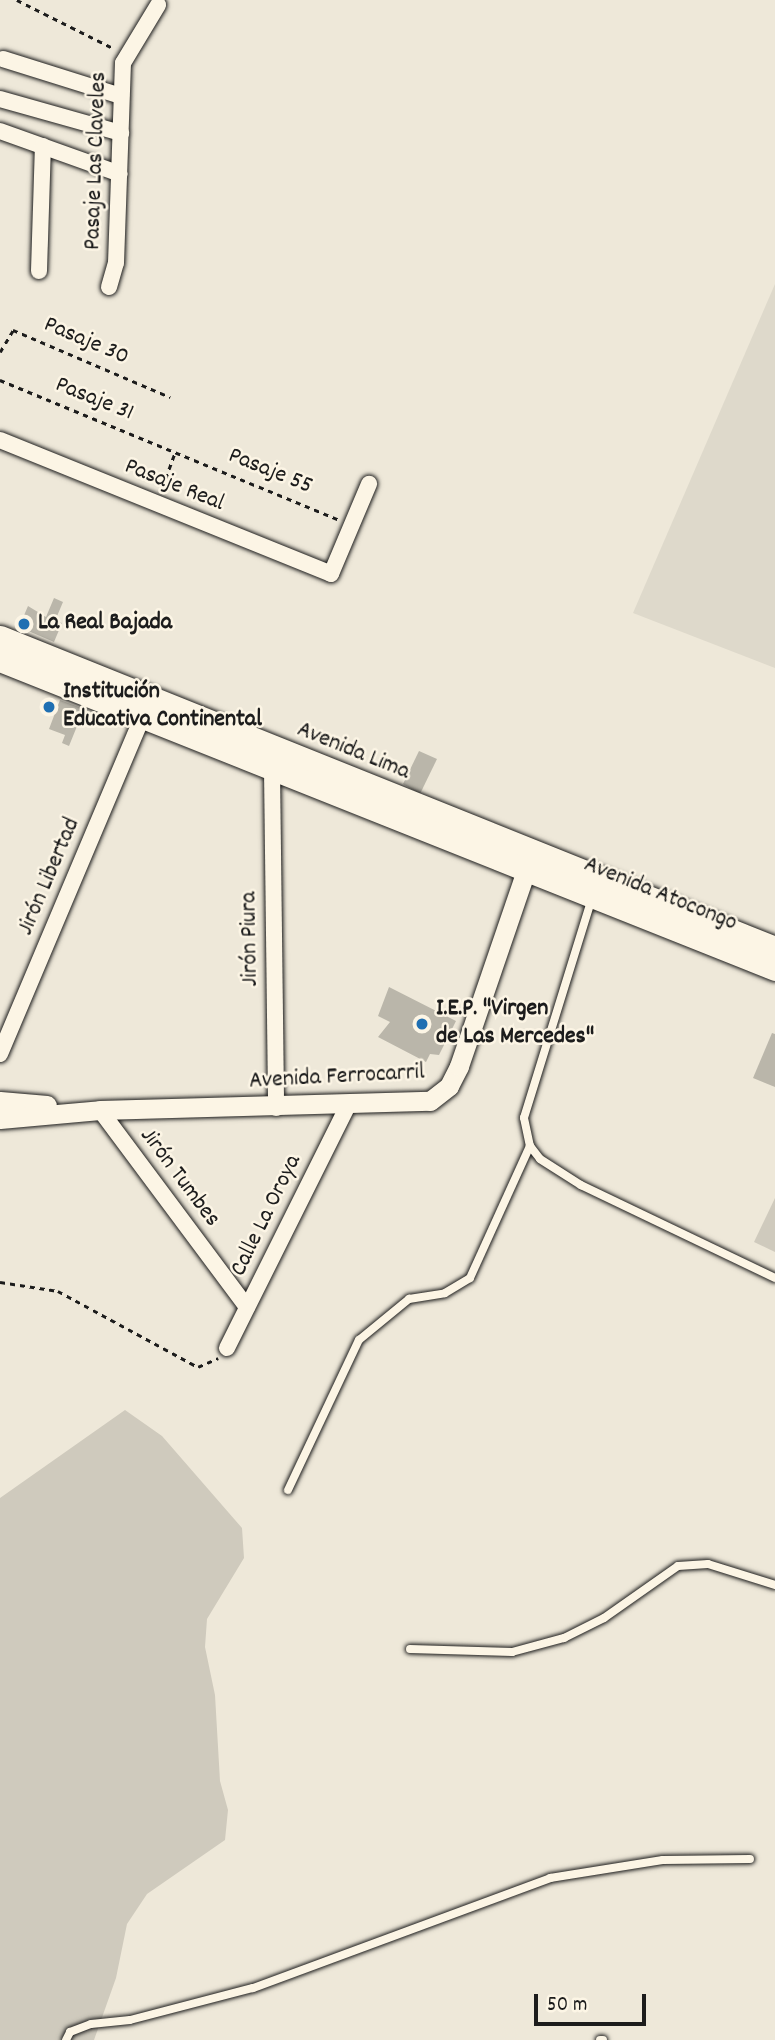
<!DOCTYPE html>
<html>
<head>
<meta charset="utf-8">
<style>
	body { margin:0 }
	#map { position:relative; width:775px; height:2040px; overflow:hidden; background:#eee8d9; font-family:Dekko,sans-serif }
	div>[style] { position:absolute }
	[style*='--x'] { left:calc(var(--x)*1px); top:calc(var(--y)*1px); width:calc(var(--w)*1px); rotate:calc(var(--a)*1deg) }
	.built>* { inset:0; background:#ded9cb }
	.green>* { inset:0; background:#cfcabd }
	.building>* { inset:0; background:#bab6aa }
	.path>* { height:2.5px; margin-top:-1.25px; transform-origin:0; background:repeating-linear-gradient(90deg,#1c1c1c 0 5px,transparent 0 10px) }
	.roads { filter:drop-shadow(0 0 2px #1c1c1c) drop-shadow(0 0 2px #1c1c1c) }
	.service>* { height:8px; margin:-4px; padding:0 4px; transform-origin:4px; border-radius:4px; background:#fcf5e5 }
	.minor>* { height:16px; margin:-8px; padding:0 8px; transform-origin:8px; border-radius:8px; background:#fcf5e5 }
	.tertiary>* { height:19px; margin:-9.5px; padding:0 9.5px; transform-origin:9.5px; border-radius:9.5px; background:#fcf5e5 }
	.secondary>* { height:23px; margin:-11.5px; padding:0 11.5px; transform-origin:11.5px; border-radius:11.5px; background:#fcf5e5 }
	.dots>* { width:19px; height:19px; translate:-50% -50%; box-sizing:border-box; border:4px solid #fcf5e5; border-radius:50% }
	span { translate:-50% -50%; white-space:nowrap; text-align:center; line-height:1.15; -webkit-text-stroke:5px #fcf5e5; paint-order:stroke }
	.street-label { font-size:24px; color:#1c1c1c }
	.poi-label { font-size:24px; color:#1c1c1c; font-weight:700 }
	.left { translate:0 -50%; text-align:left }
	.scale { position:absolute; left:534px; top:1994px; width:112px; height:32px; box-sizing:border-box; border:4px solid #1c1c1c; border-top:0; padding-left:9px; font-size:21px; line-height:24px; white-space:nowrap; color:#1c1c1c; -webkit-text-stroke:5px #fcf5e5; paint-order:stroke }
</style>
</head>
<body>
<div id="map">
	<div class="built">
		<div style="clip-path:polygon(775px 284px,775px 668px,633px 613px)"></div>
	</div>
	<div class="green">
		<div style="clip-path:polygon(775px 1198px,775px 1252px,754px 1242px)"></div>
		<div style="clip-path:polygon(125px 1410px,162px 1436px,242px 1528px,244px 1558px,207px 1619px,205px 1647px,215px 1695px,220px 1781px,228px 1810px,225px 1840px,147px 1894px,127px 1924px,116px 1978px,94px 2040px,0 2040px,0 1498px)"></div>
	</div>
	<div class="building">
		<div style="clip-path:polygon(54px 598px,63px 602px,55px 621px,62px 623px,54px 642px,19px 627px,28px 606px,46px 617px)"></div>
		<div style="clip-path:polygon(60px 700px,84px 709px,69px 746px,62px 743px,65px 735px,49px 729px)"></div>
		<div style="clip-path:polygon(419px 751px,437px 759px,420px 794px,403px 784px)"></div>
		<div style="clip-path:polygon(389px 987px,456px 1021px,439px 1055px,430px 1054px,426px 1062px,378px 1037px,390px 1022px,378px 1016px)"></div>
		<div style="clip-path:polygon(772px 1033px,775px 1034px,775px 1087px,753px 1078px)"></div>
	</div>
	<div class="path">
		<div style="--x:17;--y:0;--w:107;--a:26.6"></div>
		<div style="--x:0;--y:352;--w:26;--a:-59"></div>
		<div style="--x:13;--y:330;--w:171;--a:23.1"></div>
		<div style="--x:0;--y:380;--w:367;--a:22.4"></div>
		<div style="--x:162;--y:488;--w:38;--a:-70"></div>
		<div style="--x:0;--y:1282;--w:59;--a:8.8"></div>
		<div style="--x:58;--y:1291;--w:159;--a:28.5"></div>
		<div style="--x:198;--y:1367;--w:22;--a:-24"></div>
	</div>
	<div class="roads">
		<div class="service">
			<div style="--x:592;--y:898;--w:230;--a:107.2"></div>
			<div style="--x:524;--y:1118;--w:29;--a:78"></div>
			<div style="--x:530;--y:1146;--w:16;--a:52"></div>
			<div style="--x:540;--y:1159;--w:49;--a:32.4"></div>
			<div style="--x:581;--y:1185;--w:215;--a:25.6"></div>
			<div style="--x:288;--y:1490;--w:166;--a:-64.7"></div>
			<div style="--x:359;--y:1340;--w:65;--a:-39.4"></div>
			<div style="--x:409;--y:1299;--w:36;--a:-9"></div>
			<div style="--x:445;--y:1293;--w:29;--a:-31"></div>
			<div style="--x:470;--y:1278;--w:145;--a:-65.6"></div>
			<div style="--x:410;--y:1649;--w:102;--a:1.7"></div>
			<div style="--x:512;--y:1652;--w:54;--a:-15.1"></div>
			<div style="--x:564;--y:1638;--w:45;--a:-26.6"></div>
			<div style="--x:604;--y:1618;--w:90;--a:-35.1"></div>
			<div style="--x:678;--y:1566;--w:30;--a:-4"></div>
			<div style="--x:708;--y:1564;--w:70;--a:17.4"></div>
			<div style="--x:66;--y:2040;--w:9;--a:-63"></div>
			<div style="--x:70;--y:2032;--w:22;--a:-21"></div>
			<div style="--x:91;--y:2024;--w:39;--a:-6"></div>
			<div style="--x:130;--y:2020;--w:127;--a:-14.6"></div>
			<div style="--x:253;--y:1988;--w:317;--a:-20.3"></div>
			<div style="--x:550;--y:1878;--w:114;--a:-9.1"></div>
			<div style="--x:663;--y:1860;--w:87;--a:-0.7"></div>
			<div style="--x:600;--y:2040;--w:3;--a:0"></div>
		</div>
		<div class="minor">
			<div style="--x:3;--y:59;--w:124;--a:17.4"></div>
			<div style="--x:0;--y:99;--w:126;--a:15.7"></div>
			<div style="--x:0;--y:131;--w:127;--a:19.7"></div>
			<div style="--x:39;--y:271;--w:125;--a:-88.2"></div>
			<div style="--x:109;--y:287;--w:25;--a:-74"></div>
			<div style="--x:116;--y:263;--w:200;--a:-88"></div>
			<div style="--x:123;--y:63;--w:68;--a:-58.9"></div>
			<div style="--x:0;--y:440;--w:357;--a:22"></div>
			<div style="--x:331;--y:574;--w:98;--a:-67.1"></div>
			<div style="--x:272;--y:770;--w:338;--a:89.3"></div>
			<div style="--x:0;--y:1054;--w:365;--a:-67.1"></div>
			<div style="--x:100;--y:1110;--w:246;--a:53.3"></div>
			<div style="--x:227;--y:1348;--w:271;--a:-63.5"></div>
		</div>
		<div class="tertiary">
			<div style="--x:0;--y:1101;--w:47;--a:4.9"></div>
			<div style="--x:0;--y:1119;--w:100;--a:-5.1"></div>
			<div style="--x:100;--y:1110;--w:330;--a:-1.6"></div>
			<div style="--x:430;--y:1101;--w:24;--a:-38"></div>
			<div style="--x:449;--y:1086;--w:22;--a:-63"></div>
			<div style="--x:459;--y:1066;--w:222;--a:-71.1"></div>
		</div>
		<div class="secondary">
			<div style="--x:0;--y:637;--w:835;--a:21.87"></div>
			<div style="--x:0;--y:660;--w:834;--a:21.74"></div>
		</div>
	</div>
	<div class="dots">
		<div style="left:24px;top:624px;background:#1f6fb2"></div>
		<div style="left:49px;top:707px;background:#1f6fb2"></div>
		<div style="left:422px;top:1024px;background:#1f6fb2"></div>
	</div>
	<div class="street-label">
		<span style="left:97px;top:161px;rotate:-88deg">Pasaje Las Claveles</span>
		<span style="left:86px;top:342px;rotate:23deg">Pasaje 30</span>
		<span style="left:94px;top:400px;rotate:22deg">Pasaje 31</span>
		<span style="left:270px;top:472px;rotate:22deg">Pasaje 55</span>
		<span style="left:174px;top:486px;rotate:22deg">Pasaje Real</span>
		<span style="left:353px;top:752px;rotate:22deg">Avenida Lima</span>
		<span style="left:50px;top:877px;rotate:-67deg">Jirón Libertad</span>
		<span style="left:660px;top:895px;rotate:22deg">Avenida Atocongo</span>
		<span style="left:251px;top:939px;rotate:-91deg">Jirón Piura</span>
		<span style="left:337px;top:1078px;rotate:-3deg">Avenida Ferrocarril</span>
		<span style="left:179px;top:1178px;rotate:53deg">Jirón Tumbes</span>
		<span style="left:267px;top:1216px;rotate:-64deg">Calle La Oroya</span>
	</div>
	<div class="poi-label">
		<span class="left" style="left:38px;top:624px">La Real Bajada</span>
		<span class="left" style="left:63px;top:707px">Institución<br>Educativa Continental</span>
		<span class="left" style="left:436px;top:1024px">I.E.P. "Virgen<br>de Las Mercedes"</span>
	</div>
	<div class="scale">50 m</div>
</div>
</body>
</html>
